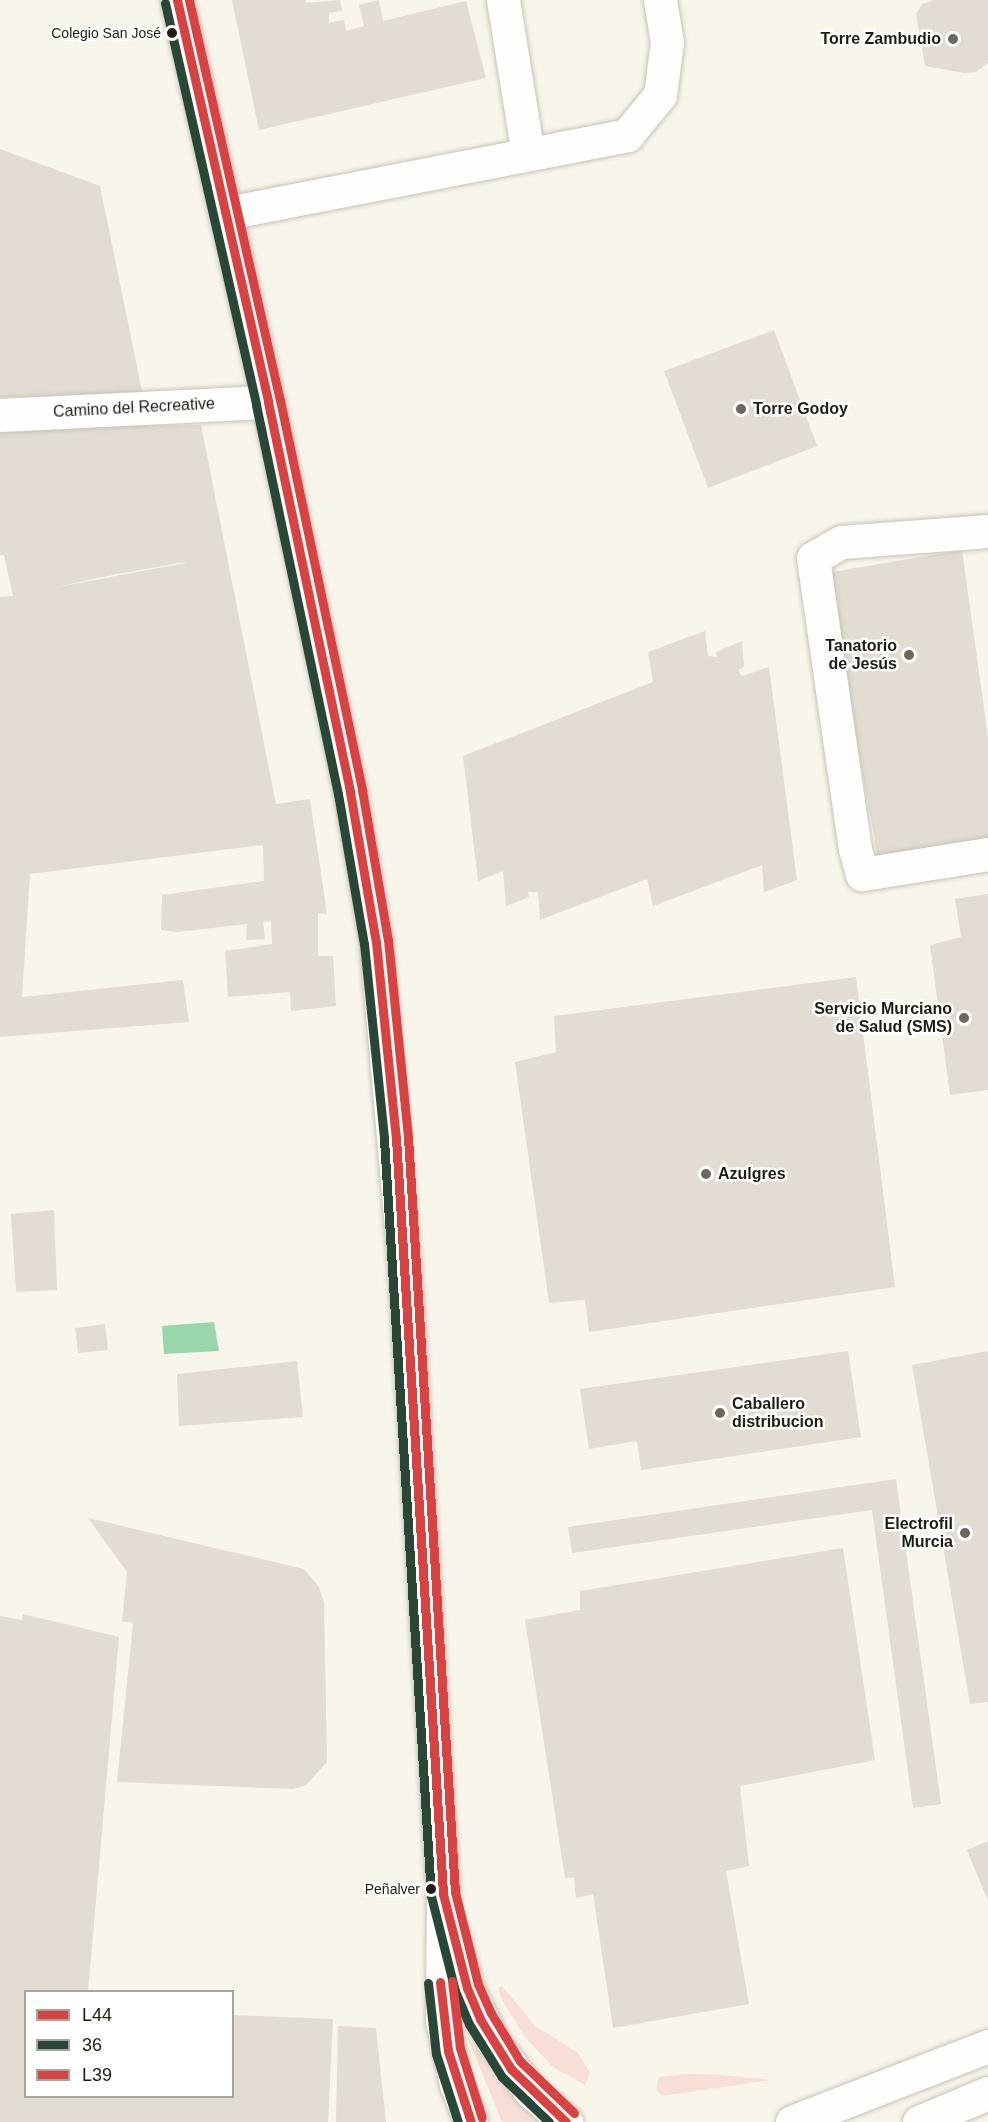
<!DOCTYPE html>
<html>
<head>
<meta charset="utf-8">
<style>
	body { margin:0 }
	#map { position:relative; width:988px; height:2122px; overflow:hidden; background:#f8f5eb; font-family:Helvetica,sans-serif }
	div>[style] { position:absolute }
	[style*='--x'] { left:calc(var(--x)*1px); top:calc(var(--y)*1px); width:calc(var(--w)*1px); rotate:calc(var(--a)*1deg) }
	.green>* { inset:0; background:#f7ded6 }
	.water>* { inset:0; background:#9ad6ab }
	.building>* { inset:0; background:#e2dcd3 }
	.roads { filter:drop-shadow(0 0 2px #c6c3b8) drop-shadow(0 0 2px #c6c3b8) }
	.minor>* { height:33px; margin:-16.5px; padding:0 16.5px; transform-origin:16.5px; border-radius:16.5px; background:#fefefc }
	.major>* { height:33px; margin:-16.5px; padding:0 16.5px; transform-origin:16.5px; border-radius:16.5px; background:#fefefc }
	.bus-1>* { height:9px; margin:-4.5px; padding:0 4.5px; transform-origin:4.5px; border-radius:4.5px; background:#da4241 }
	.bus-2>* { height:9px; margin:-4.5px; padding:0 4.5px; transform-origin:4.5px; border-radius:4.5px; background:#294737 }
	.bus-3>* { height:9px; margin:-4.5px; padding:0 4.5px; transform-origin:4.5px; border-radius:4.5px; background:#da4241 }
	.dots>* { width:16px; height:16px; translate:-50% -50%; box-sizing:border-box; border:3px solid #fff; border-radius:50% }
	span { translate:-50% -50%; white-space:nowrap; text-align:center; line-height:1.15; -webkit-text-stroke:5px #fff; paint-order:stroke }
	.bus-label { font-size:14px; color:#1f1c10 }
	.right { translate:-100% -50%; text-align:right }
	.poi-label { font-size:16px; color:#1f1c10; font-weight:700 }
	.left { translate:0 -50%; text-align:left }
	.street-label { font-size:16px; color:#1f1c10 }
	.legend { position:absolute; left:24px; top:1990px; width:210px; height:108px; box-sizing:border-box; background:#fff; border:2px solid #a5a49f; margin:0; padding:8px 10px; list-style:none; font-size:18px; color:#1f1c10 }
	.legend li { display:flex; align-items:center; gap:12px; height:30px }
	.legend b { width:30px; border:2px solid #a5a49f }
</style>
</head>
<body>
<div id="map">
	<div class="green">
		<div style="clip-path:polygon(502px 1986px,535px 2026px,578px 2053px,590px 2073px,585px 2085px,553px 2067px,524px 2036px,501px 1998px,498px 1987px)"></div>
		<div style="clip-path:polygon(467px 2036px,496px 2079px,539px 2122px,502px 2122px)"></div>
		<div style="clip-path:polygon(689px 2074px,723px 2075px,771px 2080px,662px 2096px,656px 2090px,659px 2077px)"></div>
	</div>
	<div class="water">
		<div style="clip-path:polygon(214px 1322px,219px 1351px,164px 1354px,162px 1326px)"></div>
	</div>
	<div class="building">
		<div style="clip-path:polygon(232px 0,306px 0,306px 3px,340px 0,342px 11px,329px 13px,329px 23px,344px 20px,346px 31px,364px 26px,359px 5px,379px 0,383px 21px,466px 1px,486px 78px,259px 130px)"></div>
		<div style="clip-path:polygon(934px 0,988px 0,988px 63px,976px 72px,964px 73px,925px 66px,916px 14px,922px 4px)"></div>
		<div style="clip-path:polygon(0 149px,100px 186px,143px 396px,0 397px)"></div>
		<div style="clip-path:polygon(774px 330px,817px 446px,708px 488px,664px 371px)"></div>
		<div style="clip-path:polygon(evenodd,201px 425px,276px 804px,310px 799px,327px 914px,318px 913px,318px 956px,333px 956px,336px 1006px,291px 1011px,290px 992px,228px 997px,225px 951px,272px 944px,271px 921px,263px 922px,265px 939px,246px 940px,247px 924px,177px 932px,161px 930px,162px 895px,264px 881px,263px 845px,30px 874px,22px 997px,183px 980px,189px 1022px,0 1037px,0 597px,13px 596px,4px 555px,0 555px,0 428px,201px 425px,185px 562px,185px 563px,47px 589px,112px 575px,185px 562px)"></div>
		<div style="clip-path:polygon(962px 550px,988px 737px,988px 839px,878px 858px,826px 573px)"></div>
		<div style="clip-path:polygon(705px 631px,708px 656px,717px 657px,716px 652px,742px 641px,744px 667px,738px 670px,742px 676px,769px 667px,797px 880px,764px 892px,762px 865px,653px 906px,647px 879px,540px 920px,538px 892px,528px 892px,529px 897px,506px 906px,503px 871px,478px 881px,463px 756px,653px 682px,648px 652px)"></div>
		<div style="clip-path:polygon(988px 894px,988px 1090px,950px 1095px,930px 945px,961px 937px,955px 899px)"></div>
		<div style="clip-path:polygon(856px 977px,895px 1287px,589px 1332px,585px 1300px,549px 1303px,515px 1062px,556px 1052px,554px 1016px)"></div>
		<div style="clip-path:polygon(54px 1210px,57px 1290px,16px 1292px,11px 1214px)"></div>
		<div style="clip-path:polygon(105px 1324px,108px 1350px,78px 1353px,75px 1328px)"></div>
		<div style="clip-path:polygon(848px 1351px,861px 1437px,641px 1470px,637px 1441px,589px 1449px,580px 1389px)"></div>
		<div style="clip-path:polygon(988px 1351px,988px 1702px,970px 1704px,912px 1365px)"></div>
		<div style="clip-path:polygon(297px 1361px,303px 1417px,179px 1426px,177px 1374px)"></div>
		<div style="clip-path:polygon(896px 1479px,941px 1804px,913px 1808px,872px 1510px,572px 1553px,568px 1527px)"></div>
		<div style="clip-path:polygon(88px 1518px,304px 1569px,319px 1587px,324px 1603px,327px 1762px,306px 1785px,293px 1789px,117px 1782px,133px 1623px,122px 1621px,127px 1572px)"></div>
		<div style="clip-path:polygon(843px 1548px,875px 1760px,740px 1786px,749px 1866px,726px 1871px,749px 2004px,613px 2028px,593px 1894px,576px 1898px,574px 1877px,565px 1878px,525px 1620px,580px 1610px,580px 1591px)"></div>
		<div style="clip-path:polygon(23px 1614px,119px 1637px,88px 1992px,26px 1992px,26px 2096px,232px 2096px,232px 2015px,333px 2019px,328px 2122px,0 2122px,0 1616px,22px 1620px)"></div>
		<div style="clip-path:polygon(988px 1841px,988px 1901px,967px 1850px)"></div>
		<div style="clip-path:polygon(338px 2026px,376px 2028px,386px 2122px,336px 2122px)"></div>
	</div>
	<div class="roads">
		<div class="minor">
			<div style="--x:503;--y:0;--w:156;--a:80.8"></div>
			<div style="--x:227;--y:213;--w:408;--a:-11"></div>
			<div style="--x:627;--y:135;--w:52;--a:-50.5"></div>
			<div style="--x:660;--y:95;--w:53;--a:-82.5"></div>
			<div style="--x:667;--y:42;--w:43;--a:-99.5"></div>
			<div style="--x:0;--y:415;--w:268;--a:-2.8"></div>
			<div style="--x:988;--y:531;--w:147;--a:175.7"></div>
			<div style="--x:841;--y:542;--w:32;--a:150"></div>
			<div style="--x:813;--y:558;--w:294;--a:81.8"></div>
			<div style="--x:855;--y:849;--w:26;--a:74"></div>
			<div style="--x:862;--y:874;--w:128;--a:-9"></div>
		</div>
		<div class="major">
			<div style="--x:177;--y:0;--w:412;--a:77.2"></div>
			<div style="--x:268;--y:402;--w:399;--a:78.1"></div>
			<div style="--x:350;--y:792;--w:152;--a:80.2"></div>
			<div style="--x:376;--y:942;--w:321;--a:85"></div>
			<div style="--x:404;--y:1262;--w:633;--a:86.47"></div>
			<div style="--x:443;--y:1894;--w:126;--a:90.5"></div>
			<div style="--x:442;--y:2020;--w:66;--a:77.7"></div>
			<div style="--x:456;--y:2084;--w:41;--a:68.5"></div>
			<div style="--x:452;--y:1933;--w:57;--a:74.7"></div>
			<div style="--x:467;--y:1988;--w:61;--a:63.9"></div>
			<div style="--x:494;--y:2043;--w:60;--a:53.1"></div>
			<div style="--x:530;--y:2091;--w:48;--a:40.7"></div>
			<div style="--x:792;--y:2122;--w:210;--a:-21.2"></div>
			<div style="--x:919;--y:2122;--w:75;--a:-22.8"></div>
		</div>
	</div>
	<div class="bus-1">
		<div style="--x:177;--y:0;--w:412;--a:77.2"></div>
		<div style="--x:268;--y:402;--w:399;--a:78.1"></div>
		<div style="--x:350;--y:792;--w:152;--a:80.2"></div>
		<div style="--x:376;--y:942;--w:197;--a:84.2"></div>
		<div style="--x:396;--y:1138;--w:757;--a:86.44"></div>
		<div style="--x:443;--y:1894;--w:97;--a:75.7"></div>
		<div style="--x:467;--y:1988;--w:34;--a:67"></div>
		<div style="--x:480;--y:2019;--w:59;--a:58.2"></div>
		<div style="--x:511;--y:2069;--w:76;--a:43.9"></div>
		<div style="--x:440;--y:1982;--w:69;--a:83.4"></div>
		<div style="--x:448;--y:2051;--w:75;--a:72.1"></div>
	</div>
	<div class="bus-2">
		<div style="--x:165;--y:3;--w:412;--a:77.2"></div>
		<div style="--x:256;--y:405;--w:398;--a:78.1"></div>
		<div style="--x:338;--y:794;--w:152;--a:80.2"></div>
		<div style="--x:364;--y:944;--w:196;--a:84.1"></div>
		<div style="--x:384;--y:1139;--w:758;--a:86.45"></div>
		<div style="--x:431;--y:1896;--w:98;--a:75.8"></div>
		<div style="--x:455;--y:1991;--w:36;--a:67"></div>
		<div style="--x:469;--y:2024;--w:62;--a:58.1"></div>
		<div style="--x:502;--y:2077;--w:65;--a:43.8"></div>
		<div style="--x:428;--y:1983;--w:71;--a:83.6"></div>
		<div style="--x:436;--y:2054;--w:71;--a:72.1"></div>
	</div>
	<div class="bus-3">
		<div style="--x:189;--y:0;--w:410;--a:77.2"></div>
		<div style="--x:280;--y:400;--w:399;--a:78.1"></div>
		<div style="--x:362;--y:790;--w:152;--a:80.2"></div>
		<div style="--x:388;--y:940;--w:198;--a:84.2"></div>
		<div style="--x:408;--y:1137;--w:756;--a:86.44"></div>
		<div style="--x:455;--y:1892;--w:95;--a:76"></div>
		<div style="--x:478;--y:1984;--w:32;--a:66"></div>
		<div style="--x:491;--y:2013;--w:56;--a:58.9"></div>
		<div style="--x:520;--y:2061;--w:75;--a:43.9"></div>
		<div style="--x:452;--y:1981;--w:67;--a:83.2"></div>
		<div style="--x:460;--y:2048;--w:73;--a:72.6"></div>
	</div>
	<div class="dots">
		<div style="left:172px;top:33px;background:#1f1c10"></div>
		<div style="left:953px;top:39px;background:#6b685d"></div>
		<div style="left:741px;top:409px;background:#6b685d"></div>
		<div style="left:909px;top:655px;background:#6b685d"></div>
		<div style="left:964px;top:1018px;background:#6b685d"></div>
		<div style="left:706px;top:1174px;background:#6b685d"></div>
		<div style="left:720px;top:1413px;background:#6b685d"></div>
		<div style="left:965px;top:1533px;background:#6b685d"></div>
		<div style="left:431px;top:1889px;background:#1f1c10"></div>
	</div>
	<div class="bus-label">
		<span class="right" style="left:161px;top:33px">Colegio San José</span>
		<span class="right" style="left:420px;top:1889px">Peñalver</span>
	</div>
	<div class="poi-label">
		<span class="right" style="left:941px;top:39px">Torre Zambudio</span>
		<span class="left" style="left:753px;top:409px">Torre Godoy</span>
		<span class="right" style="left:897px;top:655px">Tanatorio<br>de Jesús</span>
		<span class="right" style="left:952px;top:1018px">Servicio Murciano<br>de Salud (SMS)</span>
		<span class="left" style="left:718px;top:1174px">Azulgres</span>
		<span class="left" style="left:732px;top:1413px">Caballero<br>distribucion</span>
		<span class="right" style="left:953px;top:1533px">Electrofil<br>Murcia</span>
	</div>
	<div class="street-label">
		<span style="left:134px;top:408px;rotate:-3deg">Camino del Recreative</span>
	</div>
	<ul class="legend">
	<li><b style="height:8px;background:#da4241"></b>L44</li>
	<li><b style="height:8px;background:#294737"></b>36</li>
	<li><b style="height:8px;background:#da4241"></b>L39</li>
	</ul>
</div>
</body>
</html>
